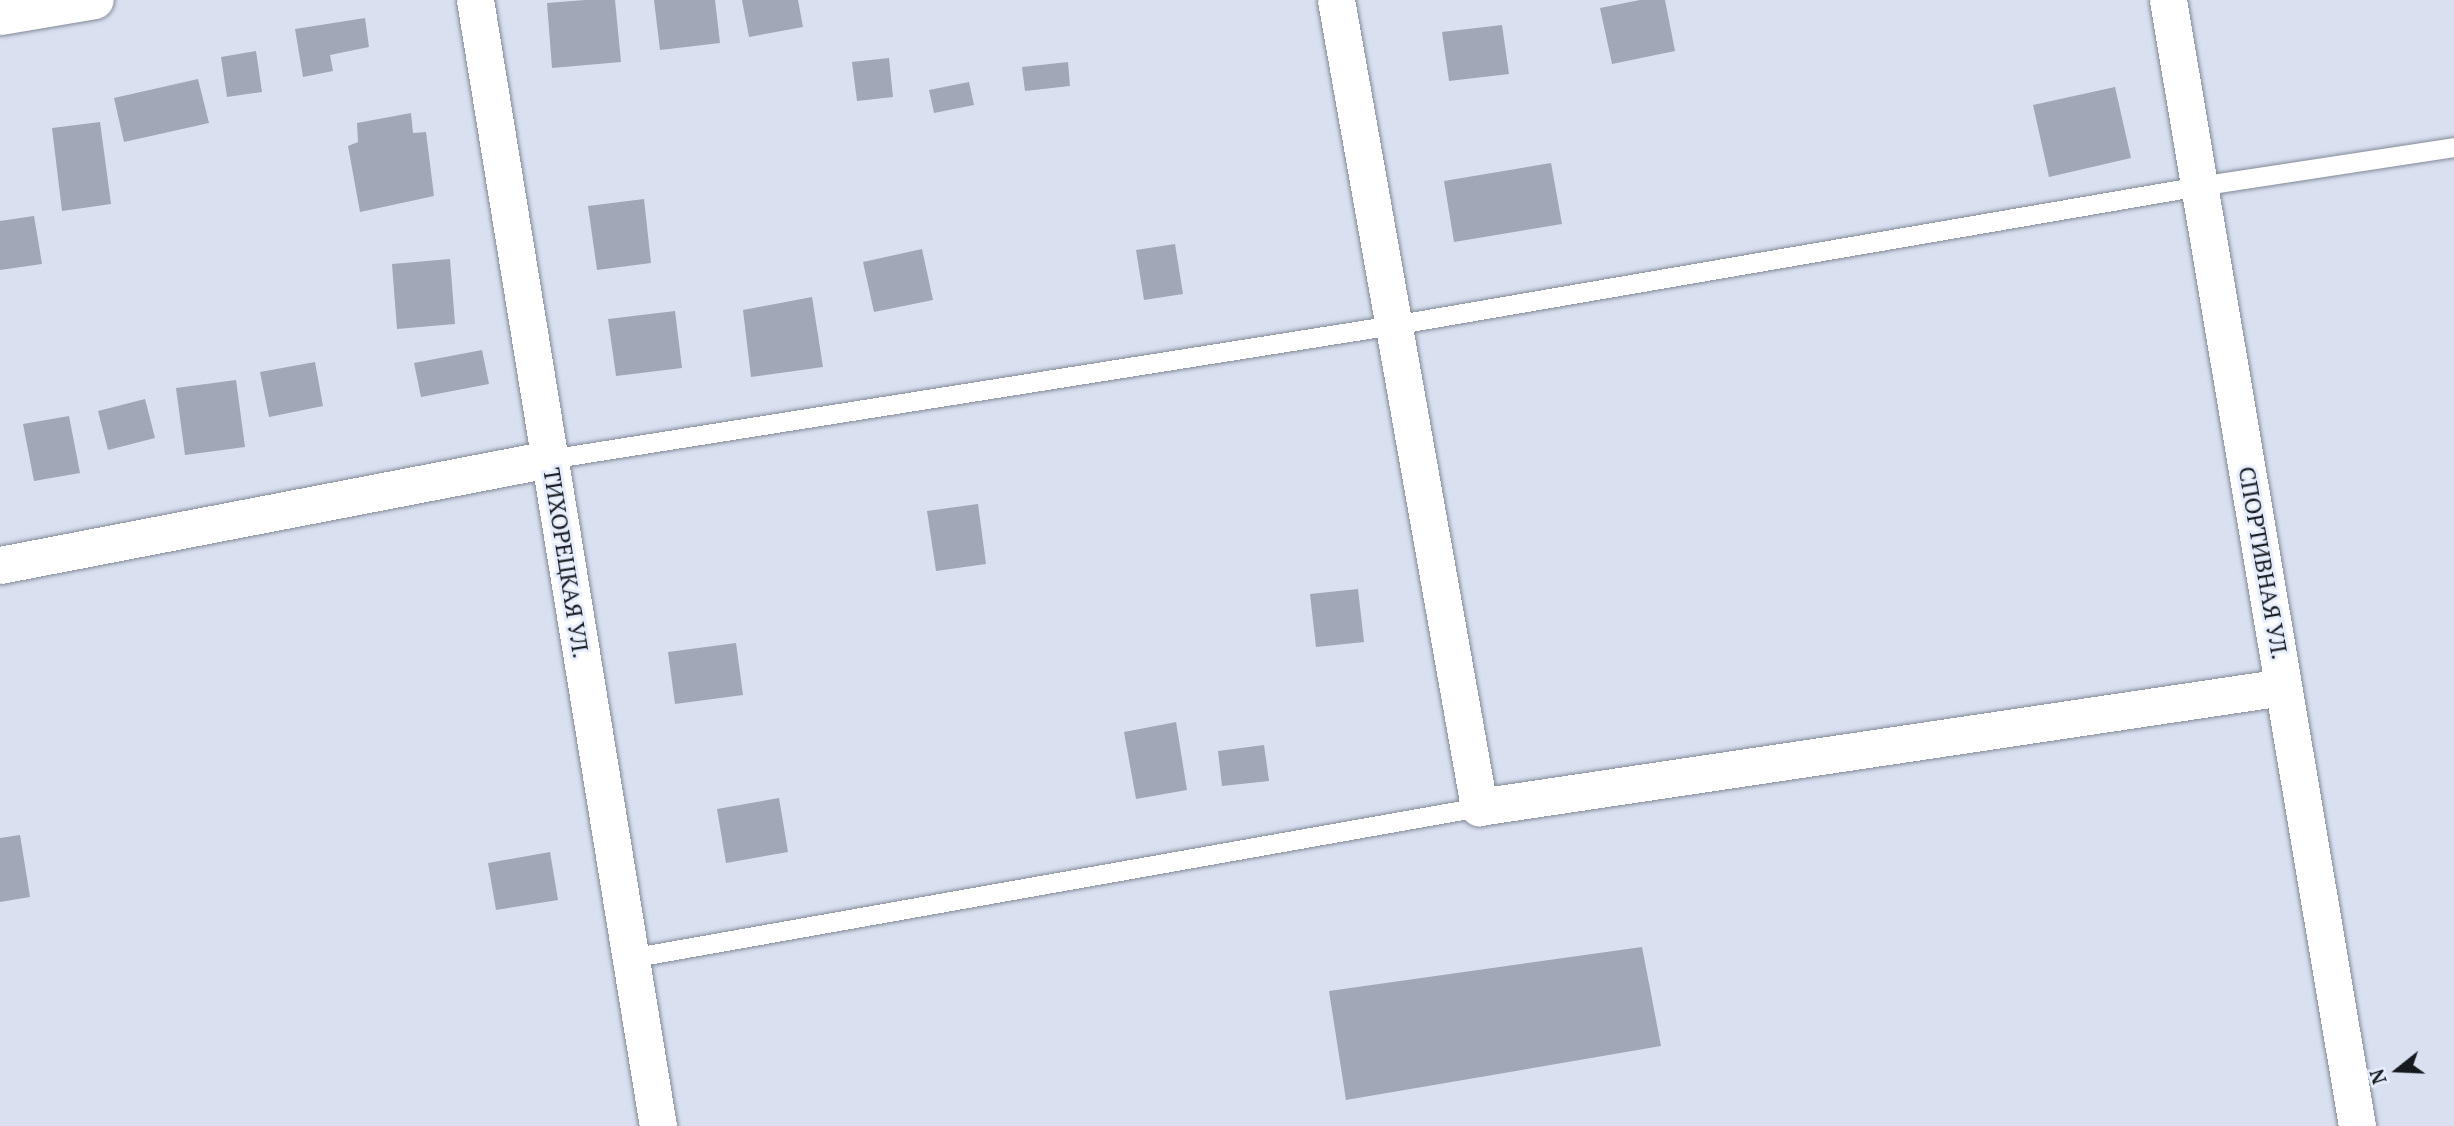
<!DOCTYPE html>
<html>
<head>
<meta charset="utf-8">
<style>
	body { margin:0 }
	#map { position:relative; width:2454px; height:1126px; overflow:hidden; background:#d9e1f1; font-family:"PT Serif",serif }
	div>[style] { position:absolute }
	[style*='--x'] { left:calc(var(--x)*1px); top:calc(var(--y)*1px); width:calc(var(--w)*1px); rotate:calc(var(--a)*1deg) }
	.building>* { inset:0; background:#a0a7b6 }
	.roads { filter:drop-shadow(0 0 2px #828997) drop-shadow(0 0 2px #828997) }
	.service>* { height:19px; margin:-9.5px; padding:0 9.5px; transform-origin:9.5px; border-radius:9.5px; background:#fff }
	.minor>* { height:37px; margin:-18.5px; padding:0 18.5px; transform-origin:18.5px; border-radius:18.5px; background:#fff }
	span { translate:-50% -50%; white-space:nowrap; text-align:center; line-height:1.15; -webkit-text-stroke:6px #e7effe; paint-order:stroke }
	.street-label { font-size:23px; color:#16191e }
	.north { position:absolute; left:2363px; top:1035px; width:70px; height:70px; -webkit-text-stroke:5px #e7effe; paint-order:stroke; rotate:252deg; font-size:19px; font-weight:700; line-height:28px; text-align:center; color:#16191e }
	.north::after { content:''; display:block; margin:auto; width:24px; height:32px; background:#16191e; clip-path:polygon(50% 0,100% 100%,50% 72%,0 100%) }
</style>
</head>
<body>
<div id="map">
	<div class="building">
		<div style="clip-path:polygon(585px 0,615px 0,621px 62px,552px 68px,547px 3px)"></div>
		<div style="clip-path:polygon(654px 0,715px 0,720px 43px,660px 50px)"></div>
		<div style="clip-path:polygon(742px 0,798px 0,803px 27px,749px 37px)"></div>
		<div style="clip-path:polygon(1640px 0,1665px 0,1675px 51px,1612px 64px,1600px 8px)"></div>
		<div style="clip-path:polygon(365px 18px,369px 47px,330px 55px,333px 71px,303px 77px,295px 29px)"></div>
		<div style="clip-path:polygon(1502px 25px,1509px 74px,1449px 81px,1442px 32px)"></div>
		<div style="clip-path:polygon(256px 51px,262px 92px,227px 97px,221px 57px)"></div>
		<div style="clip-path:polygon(889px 58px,893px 97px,857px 101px,852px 62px)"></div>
		<div style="clip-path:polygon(1068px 62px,1070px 86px,1025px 91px,1022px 67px)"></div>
		<div style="clip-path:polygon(198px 79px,209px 123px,124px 142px,114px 98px)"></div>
		<div style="clip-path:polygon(969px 82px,974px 105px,934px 113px,929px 90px)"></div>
		<div style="clip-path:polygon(2115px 87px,2131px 158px,2049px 177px,2033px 105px)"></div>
		<div style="clip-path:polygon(411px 113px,413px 133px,426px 132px,434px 196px,360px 212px,348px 146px,358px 142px,357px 123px)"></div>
		<div style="clip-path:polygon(100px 122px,111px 204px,62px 211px,52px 128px)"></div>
		<div style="clip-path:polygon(1551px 163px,1562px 224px,1454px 242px,1444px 181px)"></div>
		<div style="clip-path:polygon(644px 199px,651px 263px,597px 270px,588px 206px)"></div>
		<div style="clip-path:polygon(34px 216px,42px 264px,0 270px,0 221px)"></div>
		<div style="clip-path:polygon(1175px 244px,1183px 294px,1144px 300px,1136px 250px)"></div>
		<div style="clip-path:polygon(922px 249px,933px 300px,874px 312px,863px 262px)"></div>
		<div style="clip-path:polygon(450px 259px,455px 324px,397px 329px,392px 264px)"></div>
		<div style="clip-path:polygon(812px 297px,823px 367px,751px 377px,743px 310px)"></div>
		<div style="clip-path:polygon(675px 311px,682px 368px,616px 376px,608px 319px)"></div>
		<div style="clip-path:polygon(482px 350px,489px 384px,421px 397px,414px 363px)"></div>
		<div style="clip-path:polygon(315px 362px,323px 406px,269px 417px,260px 372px)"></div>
		<div style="clip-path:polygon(236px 380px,245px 447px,185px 455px,176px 388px)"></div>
		<div style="clip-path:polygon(145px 399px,155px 438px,108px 450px,98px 411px)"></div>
		<div style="clip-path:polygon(69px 416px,80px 473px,34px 481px,23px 424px)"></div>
		<div style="clip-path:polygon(978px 504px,986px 564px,936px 571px,927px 511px)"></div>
		<div style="clip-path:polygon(1358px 589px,1364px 642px,1316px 647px,1310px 594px)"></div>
		<div style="clip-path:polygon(736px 643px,743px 695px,675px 704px,668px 652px)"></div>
		<div style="clip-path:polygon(1176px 722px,1187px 790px,1136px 799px,1124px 732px)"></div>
		<div style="clip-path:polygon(1264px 745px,1269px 781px,1222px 786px,1218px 751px)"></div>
		<div style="clip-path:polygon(779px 798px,788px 852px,726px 863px,717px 809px)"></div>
		<div style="clip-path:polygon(20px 835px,30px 897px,0 902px,0 838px)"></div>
		<div style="clip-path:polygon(550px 852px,558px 900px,496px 910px,488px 863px)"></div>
		<div style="clip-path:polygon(1642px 947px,1661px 1046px,1346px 1100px,1329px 991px)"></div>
	</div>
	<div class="roads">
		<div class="service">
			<div style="--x:549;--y:459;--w:855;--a:-9.02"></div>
			<div style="--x:1393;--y:325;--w:818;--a:-9.78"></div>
			<div style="--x:2199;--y:186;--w:258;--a:-8.7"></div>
			<div style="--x:630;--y:958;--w:862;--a:-10.08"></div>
		</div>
		<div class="minor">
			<div style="--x:475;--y:0;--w:1141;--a:80.77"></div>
			<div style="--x:1336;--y:0;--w:820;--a:79.95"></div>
			<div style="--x:1479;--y:807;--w:813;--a:-8.49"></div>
			<div style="--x:2168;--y:0;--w:1142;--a:80.47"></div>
			<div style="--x:0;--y:16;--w:96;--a:-9.6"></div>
			<div style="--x:0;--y:565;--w:559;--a:-10.93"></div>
		</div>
	</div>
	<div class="street-label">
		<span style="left:566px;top:563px;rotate:81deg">ТИХОРЕЦКАЯ УЛ.</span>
		<span style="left:2263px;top:563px;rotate:80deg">СПОРТИВНАЯ УЛ.</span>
	</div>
	<div class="north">N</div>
</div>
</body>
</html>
